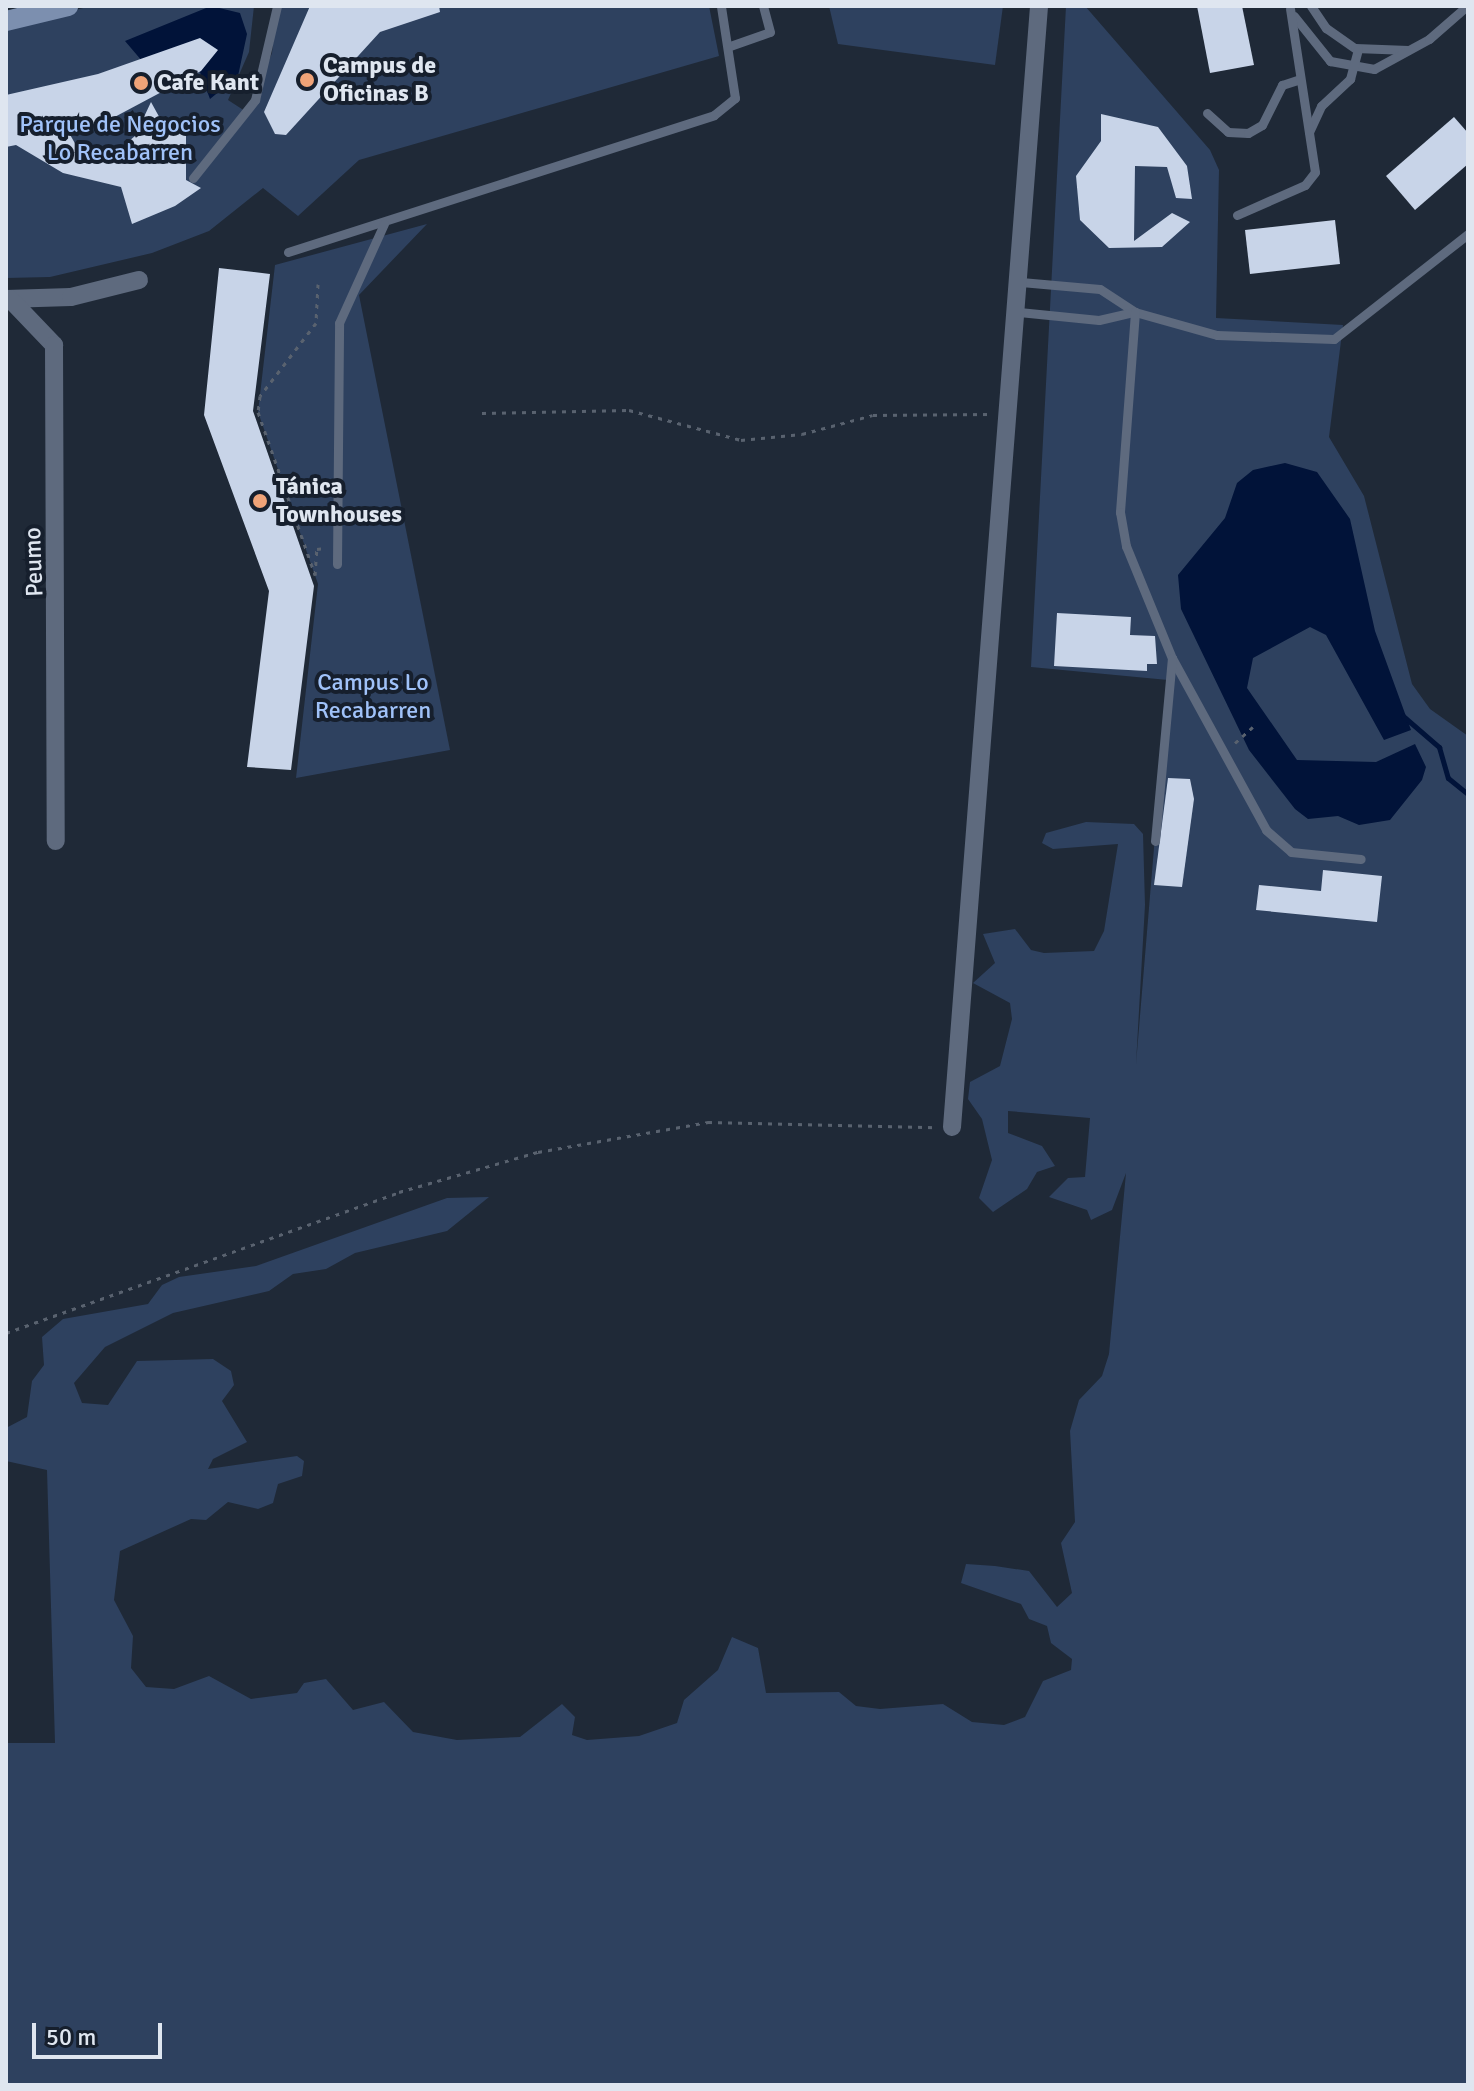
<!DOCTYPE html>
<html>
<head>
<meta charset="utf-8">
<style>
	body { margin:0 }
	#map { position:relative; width:1474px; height:2091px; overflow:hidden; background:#1f2937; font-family:Signika,sans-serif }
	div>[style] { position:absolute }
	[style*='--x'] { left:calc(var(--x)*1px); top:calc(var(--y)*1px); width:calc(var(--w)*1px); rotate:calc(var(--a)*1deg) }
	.green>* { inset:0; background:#2e415f }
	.water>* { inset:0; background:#011339 }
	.stream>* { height:5px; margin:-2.5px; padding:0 2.5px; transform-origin:2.5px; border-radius:2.5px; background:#011339 }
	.building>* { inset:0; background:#c8d4e8 }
	.path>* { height:3px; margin-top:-1.5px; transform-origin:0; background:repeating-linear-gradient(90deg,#59626f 0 4px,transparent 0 10px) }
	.lane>* { height:9px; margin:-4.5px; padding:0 4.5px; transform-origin:4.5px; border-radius:4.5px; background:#5e6a7e }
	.street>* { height:18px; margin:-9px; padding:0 9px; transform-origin:9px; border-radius:9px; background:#5e6a7e }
	.secondary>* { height:20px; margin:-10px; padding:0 10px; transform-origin:10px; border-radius:10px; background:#7c8faf }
	.dots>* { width:22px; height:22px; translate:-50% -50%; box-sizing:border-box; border:4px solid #161f2d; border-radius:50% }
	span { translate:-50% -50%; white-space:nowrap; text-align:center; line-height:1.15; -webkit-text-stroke:8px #161f2d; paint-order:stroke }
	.poi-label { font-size:24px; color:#dfe6f0; font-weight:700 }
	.left { translate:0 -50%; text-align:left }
	.park-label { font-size:24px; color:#a0c2f9 }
	.street-label { font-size:24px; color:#dfe6f0 }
	.frame { position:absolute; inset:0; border:8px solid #dfe6f0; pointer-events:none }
	.scale { position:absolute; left:32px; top:2023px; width:130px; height:36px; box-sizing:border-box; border:4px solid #dfe6f0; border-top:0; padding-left:10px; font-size:24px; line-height:28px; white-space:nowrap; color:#dfe6f0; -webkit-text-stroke:6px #161f2d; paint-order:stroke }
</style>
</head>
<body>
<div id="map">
	<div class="green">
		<div style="clip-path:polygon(91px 6px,254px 6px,249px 52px,228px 100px,248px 113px,272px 53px,277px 6px,709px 6px,719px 56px,359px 160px,298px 216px,263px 188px,209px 231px,152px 253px,50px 277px,6px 278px,6px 28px)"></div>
		<div style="clip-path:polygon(829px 6px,1003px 6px,995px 65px,838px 44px)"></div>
		<div style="clip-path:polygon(1066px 6px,1085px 6px,1210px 150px,1219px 170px,1216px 318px,1343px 325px,1329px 437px,1364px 496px,1412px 684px,1430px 709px,1468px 736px,1468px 2085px,6px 2085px,6px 1743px,55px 1743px,47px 1470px,6px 1461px,6px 1428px,27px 1417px,32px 1381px,44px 1365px,42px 1337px,63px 1319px,148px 1304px,162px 1285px,179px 1277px,256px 1266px,447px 1198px,489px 1197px,447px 1231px,355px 1253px,326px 1269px,293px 1274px,269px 1291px,173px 1313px,105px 1347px,74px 1383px,82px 1403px,108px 1405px,137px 1361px,213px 1359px,231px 1371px,234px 1385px,222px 1401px,247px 1442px,213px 1459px,208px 1469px,297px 1456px,304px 1461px,302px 1476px,278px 1484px,273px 1503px,258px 1509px,228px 1502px,206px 1520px,191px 1519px,120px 1551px,114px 1600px,133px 1636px,131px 1668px,146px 1687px,174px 1689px,209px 1676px,251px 1699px,297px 1693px,304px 1683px,326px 1679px,353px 1710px,384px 1702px,413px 1732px,457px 1740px,520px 1737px,562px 1704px,575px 1717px,572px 1735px,587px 1740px,639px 1736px,677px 1723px,684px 1700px,718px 1670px,732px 1637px,758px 1648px,766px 1693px,839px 1692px,856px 1706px,880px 1709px,943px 1704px,972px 1722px,1004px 1725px,1025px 1717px,1043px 1681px,1071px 1670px,1072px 1659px,1051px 1643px,1047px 1626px,1029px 1619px,1021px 1604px,961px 1583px,966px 1564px,995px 1566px,1029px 1571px,1057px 1607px,1072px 1593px,1061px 1543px,1075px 1522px,1070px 1431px,1079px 1400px,1102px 1376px,1109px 1354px,1126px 1173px,1112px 1210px,1091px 1220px,1087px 1210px,1049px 1197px,1068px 1178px,1085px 1177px,1090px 1118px,1008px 1111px,1008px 1133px,1042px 1146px,1055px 1166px,1037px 1172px,1027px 1189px,993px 1212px,979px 1198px,992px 1160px,982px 1119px,968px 1099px,970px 1082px,1000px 1066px,1012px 1019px,1010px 1003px,973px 983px,995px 963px,983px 934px,1015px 929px,1031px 950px,1044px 953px,1094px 951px,1104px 931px,1118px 844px,1053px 849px,1042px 843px,1046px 833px,1086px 822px,1134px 824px,1143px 834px,1145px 905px,1136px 1064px,1168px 680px,1031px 667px)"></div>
		<div style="clip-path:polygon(427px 224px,359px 295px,450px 750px,296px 778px,318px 584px,258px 412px,275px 265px)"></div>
	</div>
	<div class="water">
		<div style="clip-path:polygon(211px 6px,240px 13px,247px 34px,238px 76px,210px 99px,191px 48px,148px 68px,125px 41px)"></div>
		<div style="clip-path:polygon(1285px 463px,1317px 472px,1350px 519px,1375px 631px,1411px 730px,1384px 740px,1326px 635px,1310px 627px,1253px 658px,1247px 688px,1297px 760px,1376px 762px,1415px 744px,1426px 767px,1422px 780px,1390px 820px,1359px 825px,1338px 816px,1308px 819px,1295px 809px,1249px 750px,1181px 609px,1178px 575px,1225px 518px,1237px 483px,1253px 470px)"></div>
	</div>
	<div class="stream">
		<div style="--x:1403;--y:716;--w:48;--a:40.7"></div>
		<div style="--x:1439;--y:747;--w:32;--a:74"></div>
		<div style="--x:1448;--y:778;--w:26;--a:39"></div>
	</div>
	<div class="building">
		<div style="clip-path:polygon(310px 6px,439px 6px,440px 12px,380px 32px,286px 135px,275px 134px,264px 112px)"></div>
		<div style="clip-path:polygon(1197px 6px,1242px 6px,1254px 65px,1210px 73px)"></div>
		<div style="clip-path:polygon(200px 38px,218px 50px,201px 71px,109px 120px,68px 131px,82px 156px,110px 157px,135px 136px,151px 102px,162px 122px,186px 134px,186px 180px,201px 188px,175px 206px,132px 224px,121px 187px,63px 173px,16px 145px,6px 147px,6px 95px,98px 74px)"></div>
		<div style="clip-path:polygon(1101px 114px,1158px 127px,1187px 166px,1192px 199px,1176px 198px,1167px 167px,1135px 166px,1134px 241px,1172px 213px,1190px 222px,1162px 247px,1109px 248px,1080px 220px,1076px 176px,1101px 141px)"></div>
		<div style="clip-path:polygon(1454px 117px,1468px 133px,1468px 164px,1415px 210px,1386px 176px)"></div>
		<div style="clip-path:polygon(1335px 220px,1340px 264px,1250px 274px,1245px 230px)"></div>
		<div style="clip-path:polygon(219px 268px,270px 274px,253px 411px,314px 586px,291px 770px,247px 767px,269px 591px,204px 415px)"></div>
		<div style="clip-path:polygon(1057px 613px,1131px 617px,1130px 635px,1155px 636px,1157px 664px,1147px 664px,1147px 671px,1054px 666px)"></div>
		<div style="clip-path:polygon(1168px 778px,1190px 779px,1194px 799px,1182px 887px,1154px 885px)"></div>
		<div style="clip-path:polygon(1323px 870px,1382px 876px,1377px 922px,1256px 910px,1259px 885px,1321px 891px)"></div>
	</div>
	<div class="path">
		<div style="--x:318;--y:284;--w:39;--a:93"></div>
		<div style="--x:316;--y:323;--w:92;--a:127.5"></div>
		<div style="--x:260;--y:396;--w:16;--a:97"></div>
		<div style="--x:258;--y:412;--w:173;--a:70.7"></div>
		<div style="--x:315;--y:575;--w:26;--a:-86"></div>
		<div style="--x:317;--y:549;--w:8;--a:-7"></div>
		<div style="--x:482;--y:413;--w:147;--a:-1.2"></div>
		<div style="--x:629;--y:410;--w:116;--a:15"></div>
		<div style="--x:741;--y:440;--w:61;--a:-5.6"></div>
		<div style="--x:802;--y:434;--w:73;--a:-15"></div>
		<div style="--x:873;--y:415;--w:118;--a:-0.5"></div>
		<div style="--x:1235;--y:743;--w:24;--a:-42"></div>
		<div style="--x:6;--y:1333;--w:418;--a:-19.7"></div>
		<div style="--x:399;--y:1192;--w:145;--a:-16.1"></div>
		<div style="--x:538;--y:1152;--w:173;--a:-10"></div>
		<div style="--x:708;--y:1122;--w:228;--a:1.3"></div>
	</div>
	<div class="lane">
		<div style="--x:1311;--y:6;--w:27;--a:56"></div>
		<div style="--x:1326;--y:28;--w:35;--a:35"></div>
		<div style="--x:1355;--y:48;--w:53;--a:2.2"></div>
		<div style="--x:1294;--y:16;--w:58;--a:51.3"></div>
		<div style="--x:1330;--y:61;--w:45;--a:10.3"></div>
		<div style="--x:1374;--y:69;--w:63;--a:-28.6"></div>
		<div style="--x:1429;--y:39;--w:50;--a:-41"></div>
		<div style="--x:730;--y:46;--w:42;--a:-19.3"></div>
		<div style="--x:770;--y:32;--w:27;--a:-105"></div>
		<div style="--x:1207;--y:113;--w:28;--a:42"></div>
		<div style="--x:1228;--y:132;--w:20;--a:3"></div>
		<div style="--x:1248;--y:133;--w:16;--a:-30"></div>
		<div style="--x:1262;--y:125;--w:45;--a:-63.4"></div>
		<div style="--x:1282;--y:85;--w:19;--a:-18"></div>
		<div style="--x:1309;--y:132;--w:29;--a:-65"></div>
		<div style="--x:1321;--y:106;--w:40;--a:-43"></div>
		<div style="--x:1350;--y:79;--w:31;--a:-75"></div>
		<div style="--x:193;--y:178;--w:100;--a:-51.5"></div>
		<div style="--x:255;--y:100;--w:97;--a:-76.8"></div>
		<div style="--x:1237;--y:215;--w:74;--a:-23.8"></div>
		<div style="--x:1305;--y:185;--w:16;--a:-52"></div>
		<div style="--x:1315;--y:172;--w:165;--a:-98.7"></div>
		<div style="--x:288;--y:252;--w:447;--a:-17.8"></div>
		<div style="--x:714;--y:115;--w:27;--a:-39"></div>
		<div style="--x:735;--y:98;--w:93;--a:-98.7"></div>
		<div style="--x:1021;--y:282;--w:79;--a:5.1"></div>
		<div style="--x:1100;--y:289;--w:42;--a:33.3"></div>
		<div style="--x:1135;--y:312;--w:85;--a:15.7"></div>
		<div style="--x:1217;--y:335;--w:117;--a:2"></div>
		<div style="--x:1334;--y:339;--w:170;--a:-38.1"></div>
		<div style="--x:1019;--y:312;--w:80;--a:5.7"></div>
		<div style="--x:1099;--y:320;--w:37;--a:-13"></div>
		<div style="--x:1135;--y:312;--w:201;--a:94.3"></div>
		<div style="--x:1120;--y:512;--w:35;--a:80"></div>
		<div style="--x:1126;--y:546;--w:121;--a:67.7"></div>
		<div style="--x:1172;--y:658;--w:196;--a:61.3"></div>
		<div style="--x:1266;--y:830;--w:33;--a:41"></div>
		<div style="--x:1291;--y:852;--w:70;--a:5.7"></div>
		<div style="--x:337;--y:564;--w:241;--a:-89.5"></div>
		<div style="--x:339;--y:323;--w:109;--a:-65.6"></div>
		<div style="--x:1155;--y:841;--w:184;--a:-84.7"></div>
	</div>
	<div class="street">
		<div style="--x:6;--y:299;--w:65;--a:-1.8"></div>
		<div style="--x:71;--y:297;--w:70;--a:-14"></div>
		<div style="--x:10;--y:299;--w:64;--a:46.3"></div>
		<div style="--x:54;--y:345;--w:496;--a:89.8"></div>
		<div style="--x:952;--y:1127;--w:1124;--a:-85.56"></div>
	</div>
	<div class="secondary">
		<div style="--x:6;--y:21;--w:64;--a:-13.6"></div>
	</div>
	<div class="dots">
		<div style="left:307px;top:80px;background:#efa378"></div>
		<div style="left:141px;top:83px;background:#efa378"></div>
		<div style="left:260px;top:501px;background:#efa378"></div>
	</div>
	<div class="poi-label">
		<span class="left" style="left:323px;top:80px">Campus de<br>Oficinas B</span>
		<span class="left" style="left:157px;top:83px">Cafe Kant</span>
		<span class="left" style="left:276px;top:501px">Tánica<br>Townhouses</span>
	</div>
	<div class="park-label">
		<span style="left:120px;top:139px">Parque de Negocios<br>Lo Recabarren</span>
		<span style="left:373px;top:697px">Campus Lo<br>Recabarren</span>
	</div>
	<div class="street-label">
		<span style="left:34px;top:562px;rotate:-92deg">Peumo</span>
	</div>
	<div class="frame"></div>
	<div class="scale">50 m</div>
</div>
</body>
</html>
